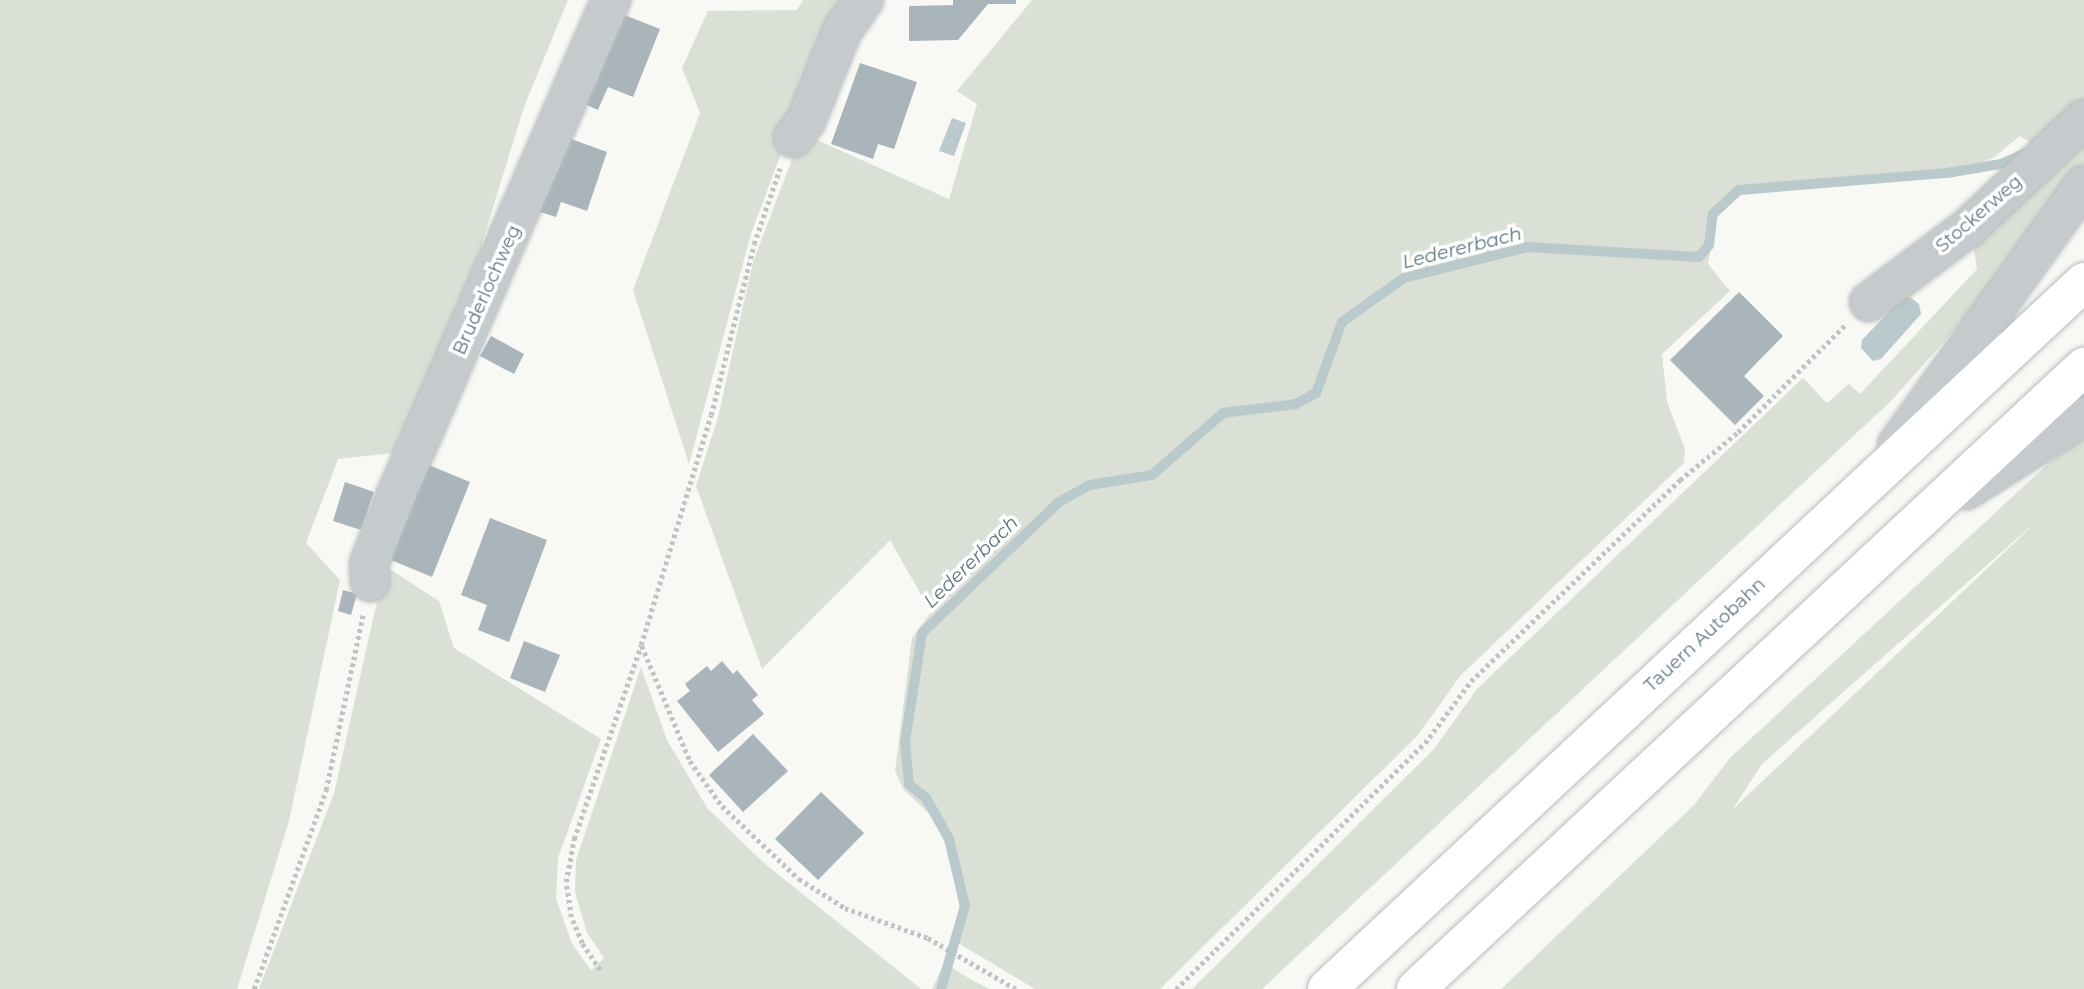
<!DOCTYPE html>
<html>
<head>
<meta charset="utf-8">
<style>
	body { margin:0 }
	#map { position:relative; width:2084px; height:989px; overflow:hidden; background:#f8f8f5; font-family:Montserrat,sans-serif }
	div>[style] { position:absolute }
	[style*='--x'] { left:calc(var(--x)*1px); top:calc(var(--y)*1px); width:calc(var(--w)*1px); rotate:calc(var(--a)*1deg) }
	.green>* { inset:0; background:#dae0d5 }
	.water>* { inset:0; background:#bacacc }
	.stream>* { height:10px; margin:-5px; padding:0 5px; transform-origin:5px; border-radius:5px; background:#bacacc }
	.building>* { inset:0; background:#a9b5ba }
	.path>* { height:4.5px; margin-top:-2.25px; transform-origin:0; background:repeating-linear-gradient(90deg,#c0c3c5 0 3.5px,transparent 0 7px) }
	.roads { filter:drop-shadow(0 0 2px #b7bcbf) drop-shadow(0 0 2px #b7bcbf) }
	.minor>* { height:38px; margin:-19px; padding:0 19px; transform-origin:19px; border-radius:19px; background:#c5cacd }
	.highway>* { height:38px; margin:-19px; padding:0 19px; transform-origin:19px; border-radius:19px; background:#fff }
	span { translate:-50% -50%; white-space:nowrap; text-align:center; line-height:1.15; -webkit-text-stroke:7px #fff; paint-order:stroke }
	.street-label { font-size:18px; color:#607883 }
	.water-label { font-size:19px; color:#5b787d; font-style:italic }
</style>
</head>
<body>
<div id="map">
	<div class="green">
		<div style="clip-path:polygon(0 0,568px 0,524px 107px,466px 295px,393px 453px,338px 459px,306px 543px,340px 580px,289px 821px,237px 989px,0 989px)"></div>
		<div style="clip-path:polygon(803px 0,851px 0,798px 108px,751px 234px,689px 464px,633px 290px,700px 113px,682px 68px,708px 11px,797px 10px)"></div>
		<div style="clip-path:polygon(1032px 0,2084px 0,2084px 106px,2040px 149px,2020px 136px,1993px 158px,1950px 175px,1735px 192px,1718px 209px,1708px 264px,1730px 291px,1662px 354px,1667px 402px,1685px 449px,1684px 463px,1461px 675px,1418px 735px,1160px 989px,1035px 989px,958px 943px,960px 910px,948px 845px,936px 820px,903px 789px,895px 771px,912px 638px,931px 612px,890px 540px,762px 669px,696px 486px,718px 417px,753px 262px,799px 141px,810px 137px,949px 199px,977px 104px,957px 91px)"></div>
		<div style="clip-path:polygon(2084px 133px,2084px 165px,1974px 308px,1892px 400px,1262px 989px,1192px 989px,1434px 749px,1477px 689px,1803px 378px,1827px 403px,1849px 384px,1860px 394px,1977px 269px,1972px 236px)"></div>
		<div style="clip-path:polygon(evenodd,2084px 437px,2084px 989px,1501px 989px,1694px 805px,1730px 758px,2049px 463px,2084px 437px,2030px 527px,2031px 527px,1732px 810px,1762px 764px,2030px 527px)"></div>
		<div style="clip-path:polygon(385px 566px,439px 601px,454px 648px,601px 739px,558px 858px,556px 898px,572px 944px,591px 970px,604px 958px,587px 933px,575px 892px,576px 860px,641px 667px,667px 740px,708px 809px,764px 863px,921px 989px,259px 989px,334px 793px)"></div>
		<div style="clip-path:polygon(944px 963px,967px 977px,989px 989px,932px 989px)"></div>
	</div>
	<div class="water">
		<div style="clip-path:polygon(952px 118px,966px 123px,954px 156px,939px 151px)"></div>
		<div style="clip-path:polygon(1910px 297px,1919px 304px,1921px 314px,1881px 359px,1873px 361px,1861px 348px,1862px 340px,1901px 299px)"></div>
	</div>
	<div class="stream">
		<div style="--x:941;--y:989;--w:86;--a:-73.9"></div>
		<div style="--x:965;--y:906;--w:69;--a:-103.4"></div>
		<div style="--x:949;--y:839;--w:47;--a:-119.3"></div>
		<div style="--x:926;--y:798;--w:22;--a:-141"></div>
		<div style="--x:909;--y:784;--w:42;--a:-95.4"></div>
		<div style="--x:905;--y:742;--w:110;--a:-81.1"></div>
		<div style="--x:922;--y:633;--w:190;--a:-43.7"></div>
		<div style="--x:1059;--y:502;--w:35;--a:-29"></div>
		<div style="--x:1090;--y:485;--w:63;--a:-9.2"></div>
		<div style="--x:1152;--y:475;--w:94;--a:-41.1"></div>
		<div style="--x:1223;--y:413;--w:74;--a:-7"></div>
		<div style="--x:1296;--y:404;--w:23;--a:-29"></div>
		<div style="--x:1316;--y:393;--w:76;--a:-69.9"></div>
		<div style="--x:1342;--y:322;--w:76;--a:-35.4"></div>
		<div style="--x:1404;--y:278;--w:127;--a:-14.1"></div>
		<div style="--x:1527;--y:247;--w:172;--a:3.3"></div>
		<div style="--x:1699;--y:257;--w:16;--a:-50"></div>
		<div style="--x:1709;--y:245;--w:31;--a:-83"></div>
		<div style="--x:1713;--y:214;--w:35;--a:-43"></div>
		<div style="--x:1739;--y:190;--w:209;--a:-4.7"></div>
		<div style="--x:1947;--y:173;--w:55;--a:-9.5"></div>
		<div style="--x:2001;--y:164;--w:27;--a:-24"></div>
	</div>
	<div class="building">
		<div style="clip-path:polygon(953px 0,1016px 0,1016px 4px,988px 4px,958px 40px,909px 41px,909px 6px,953px 5px)"></div>
		<div style="clip-path:polygon(612px 10px,660px 29px,633px 97px,608px 87px,598px 110px,571px 98px)"></div>
		<div style="clip-path:polygon(860px 63px,917px 82px,894px 149px,878px 144px,873px 159px,831px 144px)"></div>
		<div style="clip-path:polygon(563px 136px,607px 152px,587px 211px,561px 202px,556px 217px,537px 211px)"></div>
		<div style="clip-path:polygon(1739px 292px,1783px 336px,1744px 376px,1764px 396px,1735px 425px,1670px 360px)"></div>
		<div style="clip-path:polygon(491px 336px,524px 354px,514px 374px,480px 356px)"></div>
		<div style="clip-path:polygon(424px 463px,470px 482px,432px 577px,386px 558px)"></div>
		<div style="clip-path:polygon(345px 482px,374px 492px,361px 530px,333px 521px)"></div>
		<div style="clip-path:polygon(490px 518px,547px 540px,509px 642px,478px 630px,487px 605px,461px 595px)"></div>
		<div style="clip-path:polygon(343px 590px,357px 594px,351px 615px,338px 611px)"></div>
		<div style="clip-path:polygon(524px 641px,560px 655px,545px 692px,510px 678px)"></div>
		<div style="clip-path:polygon(722px 661px,733px 674px,737px 670px,758px 695px,752px 700px,764px 714px,718px 752px,677px 701px,690px 691px,685px 684px,707px 666px,711px 671px)"></div>
		<div style="clip-path:polygon(753px 734px,788px 771px,743px 812px,709px 775px)"></div>
		<div style="clip-path:polygon(821px 792px,864px 833px,818px 880px,775px 839px)"></div>
	</div>
	<div class="path">
		<div style="--x:642;--y:646;--w:125;--a:67.3"></div>
		<div style="--x:690;--y:761;--w:55;--a:54.6"></div>
		<div style="--x:722;--y:806;--w:106;--a:43.5"></div>
		<div style="--x:799;--y:879;--w:54;--a:32.2"></div>
		<div style="--x:845;--y:908;--w:88;--a:19.9"></div>
		<div style="--x:928;--y:938;--w:102;--a:30.1"></div>
		<div style="--x:600;--y:970;--w:32;--a:-124"></div>
		<div style="--x:582;--y:943;--w:28;--a:-113"></div>
		<div style="--x:571;--y:917;--w:35;--a:-98"></div>
		<div style="--x:566;--y:882;--w:44;--a:-79.5"></div>
		<div style="--x:574;--y:839;--w:205;--a:-70.9"></div>
		<div style="--x:641;--y:645;--w:240;--a:-73.1"></div>
		<div style="--x:711;--y:415;--w:176;--a:-75.9"></div>
		<div style="--x:754;--y:244;--w:80;--a:-71.1"></div>
		<div style="--x:254;--y:989;--w:212;--a:-70.1"></div>
		<div style="--x:326;--y:790;--w:180;--a:-78.1"></div>
		<div style="--x:1176;--y:989;--w:350;--a:-44.7"></div>
		<div style="--x:1425;--y:743;--w:77;--a:-53.4"></div>
		<div style="--x:1471;--y:681;--w:290;--a:-43.9"></div>
		<div style="--x:1680;--y:480;--w:75;--a:-39.6"></div>
		<div style="--x:1738;--y:432;--w:151;--a:-45"></div>
	</div>
	<div class="roads">
		<div class="minor">
			<div style="--x:793;--y:138;--w:21;--a:-53"></div>
			<div style="--x:806;--y:121;--w:97;--a:-68.2"></div>
			<div style="--x:842;--y:31;--w:38;--a:-55"></div>
			<div style="--x:1869;--y:302;--w:124;--a:-36.8"></div>
			<div style="--x:1968;--y:228;--w:159;--a:-43.2"></div>
			<div style="--x:1897;--y:445;--w:320;--a:-54.3"></div>
			<div style="--x:1966;--y:490;--w:139;--a:-32.1"></div>
			<div style="--x:370;--y:582;--w:18;--a:-93"></div>
			<div style="--x:369;--y:564;--w:74;--a:-68.6"></div>
			<div style="--x:396;--y:495;--w:540;--a:-66.52"></div>
		</div>
		<div class="highway">
			<div style="--x:1327;--y:989;--w:1036;--a:-43.04"></div>
			<div style="--x:1416;--y:989;--w:913;--a:-42.96"></div>
		</div>
	</div>
	<div class="street-label">
		<span style="left:1979px;top:214px;rotate:-41deg">Stockerweg</span>
		<span style="left:487px;top:290px;rotate:-66deg">Bruderlochweg</span>
		<span style="left:1705px;top:635px;rotate:-43deg">Tauern Autobahn</span>
	</div>
	<div class="water-label">
		<span style="left:1462px;top:248px;rotate:-14deg">Ledererbach</span>
		<span style="left:971px;top:562px;rotate:-44deg">Ledererbach</span>
	</div>
</div>
</body>
</html>
